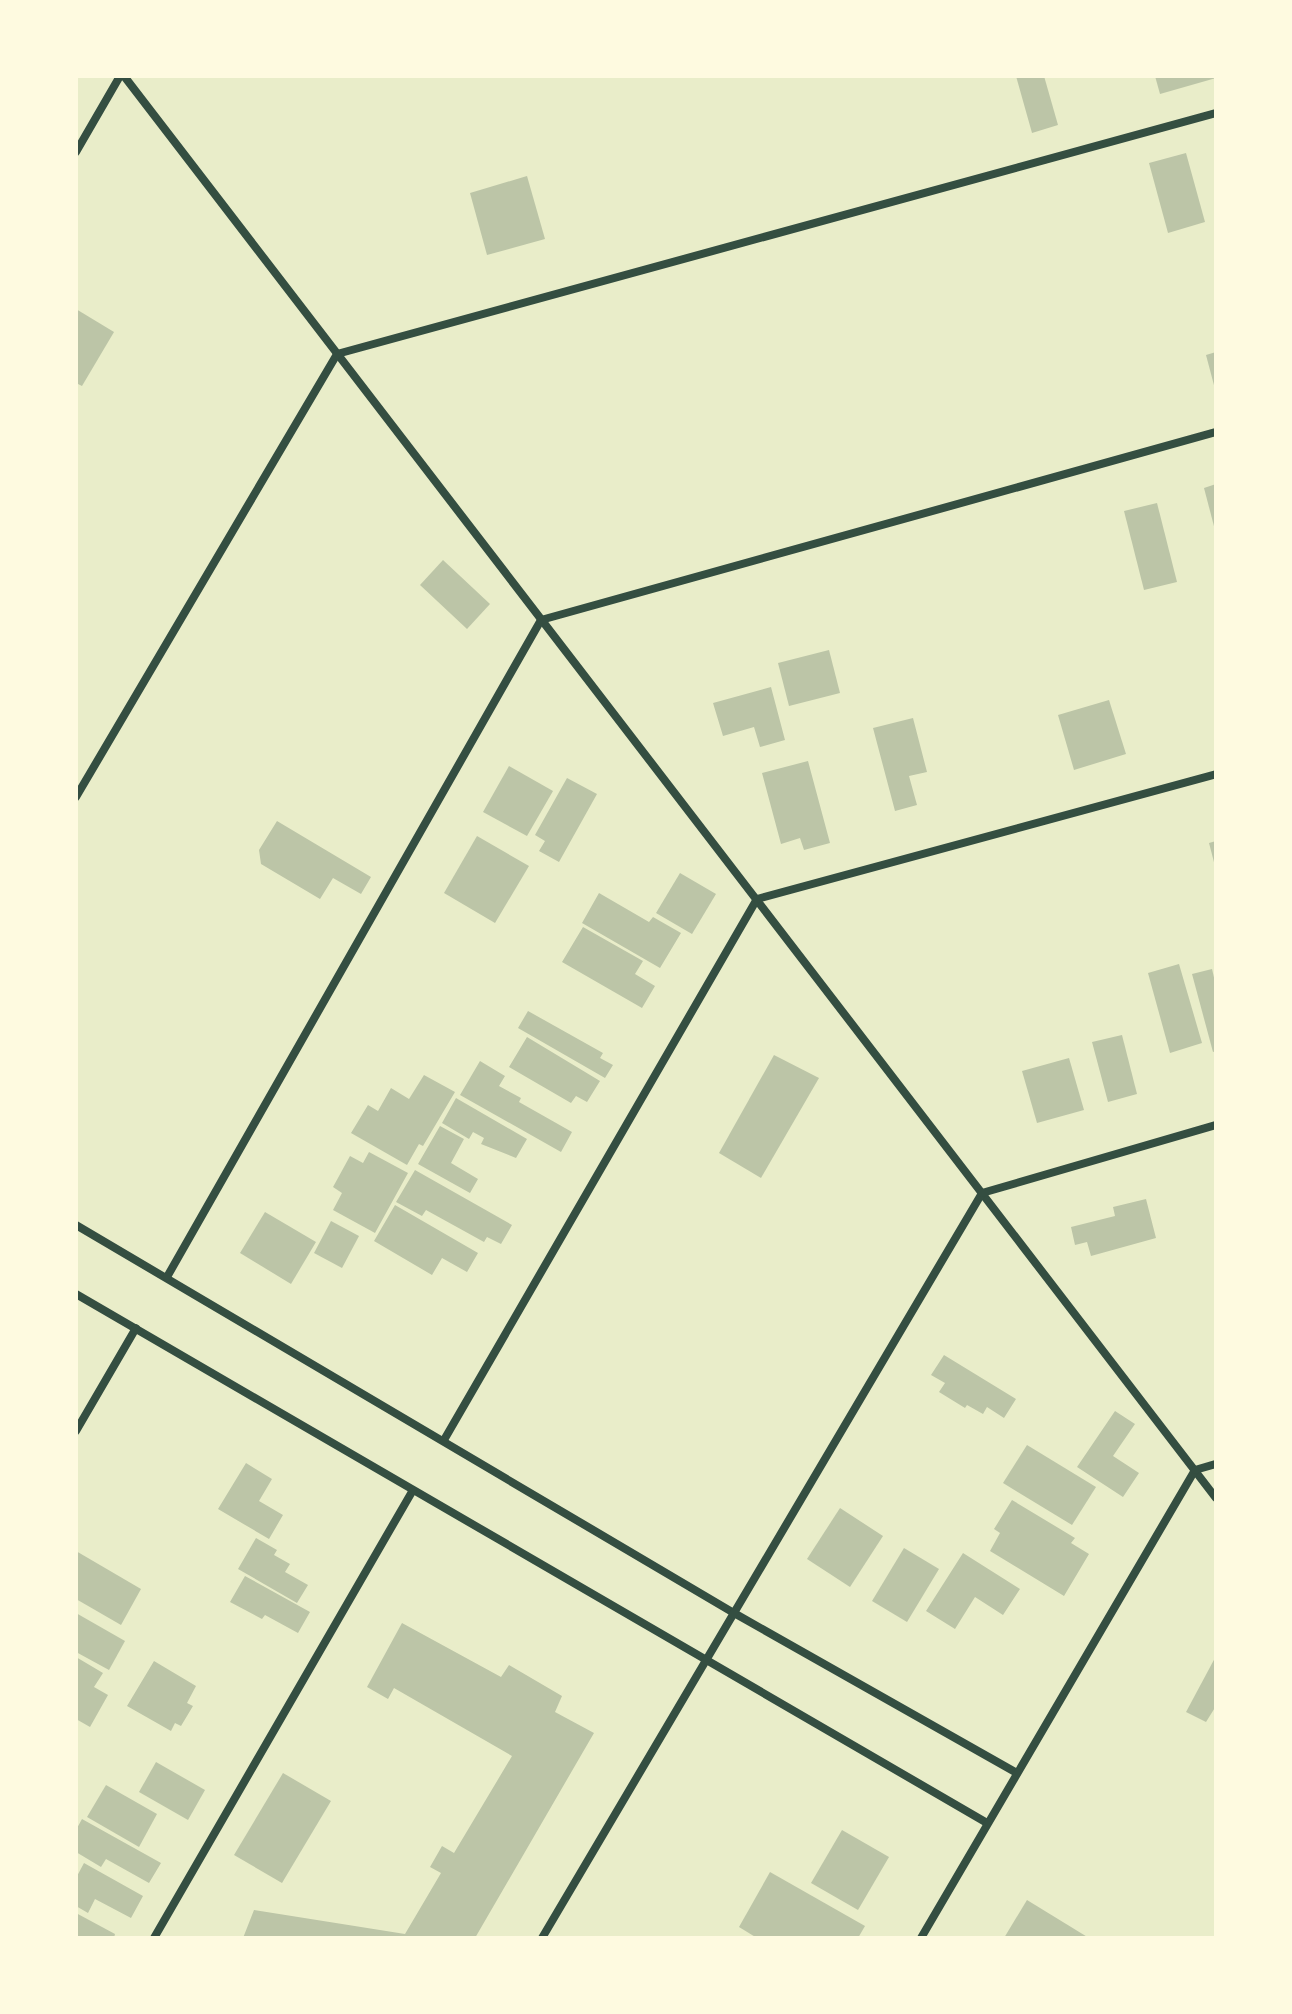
<!DOCTYPE html>
<html>
<head>
<meta charset="utf-8">
<style>
	body { margin:0 }
	#map { position:relative; width:1292px; height:2014px; overflow:hidden; background:#e9edc9; font-family:"DejaVu Sans",sans-serif }
	div>[style] { position:absolute }
	[style*='--x'] { left:calc(var(--x)*1px); top:calc(var(--y)*1px); width:calc(var(--w)*1px); rotate:calc(var(--a)*1deg) }
	.building>* { inset:0; background:#bcc5a7 }
	.minor>* { height:8px; margin:-4px; padding:0 4px; transform-origin:4px; border-radius:4px; background:#344e41 }
	span { translate:-50% -50%; white-space:nowrap; text-align:center; line-height:1.15; -webkit-text-stroke:6px #fefae0; paint-order:stroke }
	.frame { position:absolute; inset:0; border:78px solid #fefae0; pointer-events:none }
</style>
</head>
<body>
<div id="map">
	<div class="building">
		<div style="clip-path:polygon(1016px 76px,1044px 76px,1058px 125px,1032px 133px)"></div>
		<div style="clip-path:polygon(1155px 76px,1216px 76px,1216px 78px,1160px 94px)"></div>
		<div style="clip-path:polygon(1186px 153px,1205px 222px,1168px 233px,1149px 163px)"></div>
		<div style="clip-path:polygon(527px 176px,545px 239px,487px 255px,470px 193px)"></div>
		<div style="clip-path:polygon(76px 309px,114px 332px,82px 386px,76px 383px)"></div>
		<div style="clip-path:polygon(1216px 352px,1216px 389px,1215px 389px,1206px 355px)"></div>
		<div style="clip-path:polygon(1216px 484px,1216px 530px,1215px 530px,1204px 488px)"></div>
		<div style="clip-path:polygon(1157px 503px,1177px 582px,1144px 590px,1124px 511px)"></div>
		<div style="clip-path:polygon(443px 560px,490px 604px,467px 629px,420px 585px)"></div>
		<div style="clip-path:polygon(829px 650px,840px 693px,789px 706px,778px 663px)"></div>
		<div style="clip-path:polygon(771px 687px,785px 740px,760px 747px,754px 727px,723px 736px,713px 703px)"></div>
		<div style="clip-path:polygon(1109px 700px,1126px 754px,1074px 770px,1058px 715px)"></div>
		<div style="clip-path:polygon(913px 718px,927px 772px,909px 776px,917px 805px,895px 811px,873px 728px)"></div>
		<div style="clip-path:polygon(808px 761px,830px 843px,804px 850px,800px 838px,781px 844px,762px 773px)"></div>
		<div style="clip-path:polygon(509px 766px,553px 791px,527px 836px,483px 812px)"></div>
		<div style="clip-path:polygon(567px 778px,597px 794px,559px 862px,539px 851px,545px 841px,535px 835px)"></div>
		<div style="clip-path:polygon(277px 821px,371px 877px,361px 894px,333px 878px,320px 899px,261px 864px,259px 850px)"></div>
		<div style="clip-path:polygon(477px 836px,529px 866px,495px 923px,444px 893px)"></div>
		<div style="clip-path:polygon(1216px 841px,1216px 866px,1215px 866px,1209px 843px)"></div>
		<div style="clip-path:polygon(680px 873px,716px 894px,692px 934px,656px 913px)"></div>
		<div style="clip-path:polygon(599px 893px,649px 922px,653px 917px,681px 933px,660px 968px,582px 923px)"></div>
		<div style="clip-path:polygon(583px 927px,643px 961px,635px 974px,655px 986px,642px 1008px,562px 962px)"></div>
		<div style="clip-path:polygon(1179px 964px,1202px 1043px,1170px 1053px,1148px 973px)"></div>
		<div style="clip-path:polygon(1212px 969px,1216px 986px,1216px 1051px,1213px 1052px,1192px 974px)"></div>
		<div style="clip-path:polygon(528px 1011px,603px 1053px,600px 1058px,613px 1065px,605px 1078px,518px 1028px)"></div>
		<div style="clip-path:polygon(1122px 1035px,1137px 1094px,1108px 1102px,1092px 1042px)"></div>
		<div style="clip-path:polygon(527px 1037px,600px 1081px,587px 1102px,576px 1096px,571px 1103px,509px 1067px)"></div>
		<div style="clip-path:polygon(774px 1055px,819px 1078px,761px 1178px,719px 1153px)"></div>
		<div style="clip-path:polygon(1069px 1058px,1084px 1110px,1037px 1123px,1022px 1071px)"></div>
		<div style="clip-path:polygon(480px 1061px,505px 1076px,499px 1086px,521px 1098px,519px 1102px,572px 1132px,561px 1152px,460px 1095px)"></div>
		<div style="clip-path:polygon(424px 1075px,455px 1092px,423px 1146px,419px 1144px,407px 1165px,351px 1133px,368px 1105px,378px 1111px,391px 1088px,409px 1099px)"></div>
		<div style="clip-path:polygon(456px 1098px,527px 1139px,516px 1158px,481px 1144px,484px 1138px,473px 1132px,469px 1139px,442px 1123px)"></div>
		<div style="clip-path:polygon(440px 1126px,464px 1139px,451px 1163px,478px 1179px,470px 1193px,418px 1164px)"></div>
		<div style="clip-path:polygon(369px 1152px,408px 1173px,375px 1233px,333px 1210px,342px 1193px,333px 1187px,350px 1156px,363px 1163px)"></div>
		<div style="clip-path:polygon(415px 1170px,512px 1225px,501px 1244px,487px 1237px,484px 1242px,426px 1210px,422px 1216px,396px 1202px)"></div>
		<div style="clip-path:polygon(1146px 1199px,1156px 1238px,1091px 1256px,1087px 1242px,1075px 1245px,1071px 1227px,1115px 1216px,1113px 1207px)"></div>
		<div style="clip-path:polygon(395px 1205px,478px 1253px,467px 1272px,442px 1258px,432px 1275px,374px 1241px)"></div>
		<div style="clip-path:polygon(265px 1212px,316px 1242px,291px 1284px,240px 1253px)"></div>
		<div style="clip-path:polygon(331px 1221px,359px 1236px,342px 1268px,314px 1253px)"></div>
		<div style="clip-path:polygon(944px 1355px,1016px 1399px,1004px 1418px,987px 1407px,983px 1414px,967px 1405px,965px 1408px,939px 1392px,945px 1383px,931px 1375px)"></div>
		<div style="clip-path:polygon(1115px 1411px,1135px 1424px,1113px 1456px,1139px 1473px,1123px 1497px,1077px 1467px)"></div>
		<div style="clip-path:polygon(1027px 1445px,1096px 1487px,1072px 1525px,1003px 1483px)"></div>
		<div style="clip-path:polygon(246px 1463px,272px 1479px,259px 1501px,283px 1515px,269px 1539px,218px 1509px)"></div>
		<div style="clip-path:polygon(1012px 1500px,1075px 1538px,1071px 1543px,1089px 1554px,1064px 1596px,990px 1551px,1000px 1533px,994px 1529px)"></div>
		<div style="clip-path:polygon(840px 1508px,883px 1536px,850px 1587px,807px 1559px)"></div>
		<div style="clip-path:polygon(256px 1538px,277px 1550px,274px 1555px,290px 1564px,285px 1572px,308px 1585px,297px 1603px,238px 1569px)"></div>
		<div style="clip-path:polygon(904px 1548px,939px 1569px,907px 1622px,872px 1601px)"></div>
		<div style="clip-path:polygon(76px 1551px,141px 1589px,121px 1625px,76px 1599px)"></div>
		<div style="clip-path:polygon(963px 1553px,1020px 1589px,1003px 1615px,975px 1597px,955px 1629px,926px 1611px)"></div>
		<div style="clip-path:polygon(245px 1576px,310px 1612px,298px 1633px,265px 1615px,262px 1619px,230px 1602px)"></div>
		<div style="clip-path:polygon(76px 1613px,125px 1641px,109px 1670px,76px 1652px)"></div>
		<div style="clip-path:polygon(402px 1623px,501px 1677px,509px 1665px,562px 1696px,555px 1712px,594px 1733px,475px 1938px,243px 1938px,254px 1910px,405px 1934px,441px 1873px,430px 1867px,442px 1846px,454px 1853px,512px 1756px,394px 1688px,388px 1699px,367px 1687px)"></div>
		<div style="clip-path:polygon(1216px 1656px,1216px 1706px,1206px 1722px,1186px 1712px)"></div>
		<div style="clip-path:polygon(76px 1657px,103px 1673px,94px 1687px,108px 1695px,90px 1727px,76px 1719px)"></div>
		<div style="clip-path:polygon(154px 1661px,196px 1686px,187px 1703px,193px 1706px,181px 1726px,175px 1723px,171px 1731px,127px 1706px)"></div>
		<div style="clip-path:polygon(156px 1762px,205px 1790px,188px 1820px,139px 1792px)"></div>
		<div style="clip-path:polygon(283px 1773px,331px 1801px,282px 1883px,234px 1855px)"></div>
		<div style="clip-path:polygon(106px 1785px,157px 1814px,139px 1847px,87px 1817px)"></div>
		<div style="clip-path:polygon(82px 1819px,161px 1863px,149px 1883px,106px 1859px,101px 1867px,76px 1852px,76px 1830px)"></div>
		<div style="clip-path:polygon(842px 1830px,889px 1857px,858px 1910px,811px 1883px)"></div>
		<div style="clip-path:polygon(84px 1863px,143px 1896px,131px 1918px,95px 1899px,88px 1913px,76px 1906px,76px 1878px)"></div>
		<div style="clip-path:polygon(770px 1872px,865px 1926px,858px 1938px,757px 1938px,739px 1927px)"></div>
		<div style="clip-path:polygon(1027px 1900px,1089px 1938px,1004px 1938px)"></div>
		<div style="clip-path:polygon(76px 1913px,115px 1934px,114px 1938px,76px 1938px)"></div>
	</div>
	<div class="minor">
		<div style="--x:124;--y:76;--w:1793;--a:52.48"></div>
		<div style="--x:76;--y:152;--w:88;--a:-59.9"></div>
		<div style="--x:76;--y:797;--w:514;--a:-59.49"></div>
		<div style="--x:337;--y:354;--w:911;--a:-15.33"></div>
		<div style="--x:76;--y:1225;--w:764;--a:30.53"></div>
		<div style="--x:734;--y:1613;--w:325;--a:29.5"></div>
		<div style="--x:167;--y:1277;--w:756;--a:-60.35"></div>
		<div style="--x:541;--y:620;--w:701;--a:-15.56"></div>
		<div style="--x:76;--y:1294;--w:1053;--a:30.14"></div>
		<div style="--x:76;--y:1431;--w:119;--a:-59.8"></div>
		<div style="--x:444;--y:1440;--w:625;--a:-59.95"></div>
		<div style="--x:757;--y:899;--w:476;--a:-15.2"></div>
		<div style="--x:154;--y:1938;--w:517;--a:-59.97"></div>
		<div style="--x:542;--y:1938;--w:865;--a:-59.43"></div>
		<div style="--x:982;--y:1193;--w:244;--a:-16.2"></div>
		<div style="--x:921;--y:1938;--w:542;--a:-59.65"></div>
		<div style="--x:1195;--y:1470;--w:22;--a:-16"></div>
	</div>
	<div class="frame"></div>
</div>
</body>
</html>
